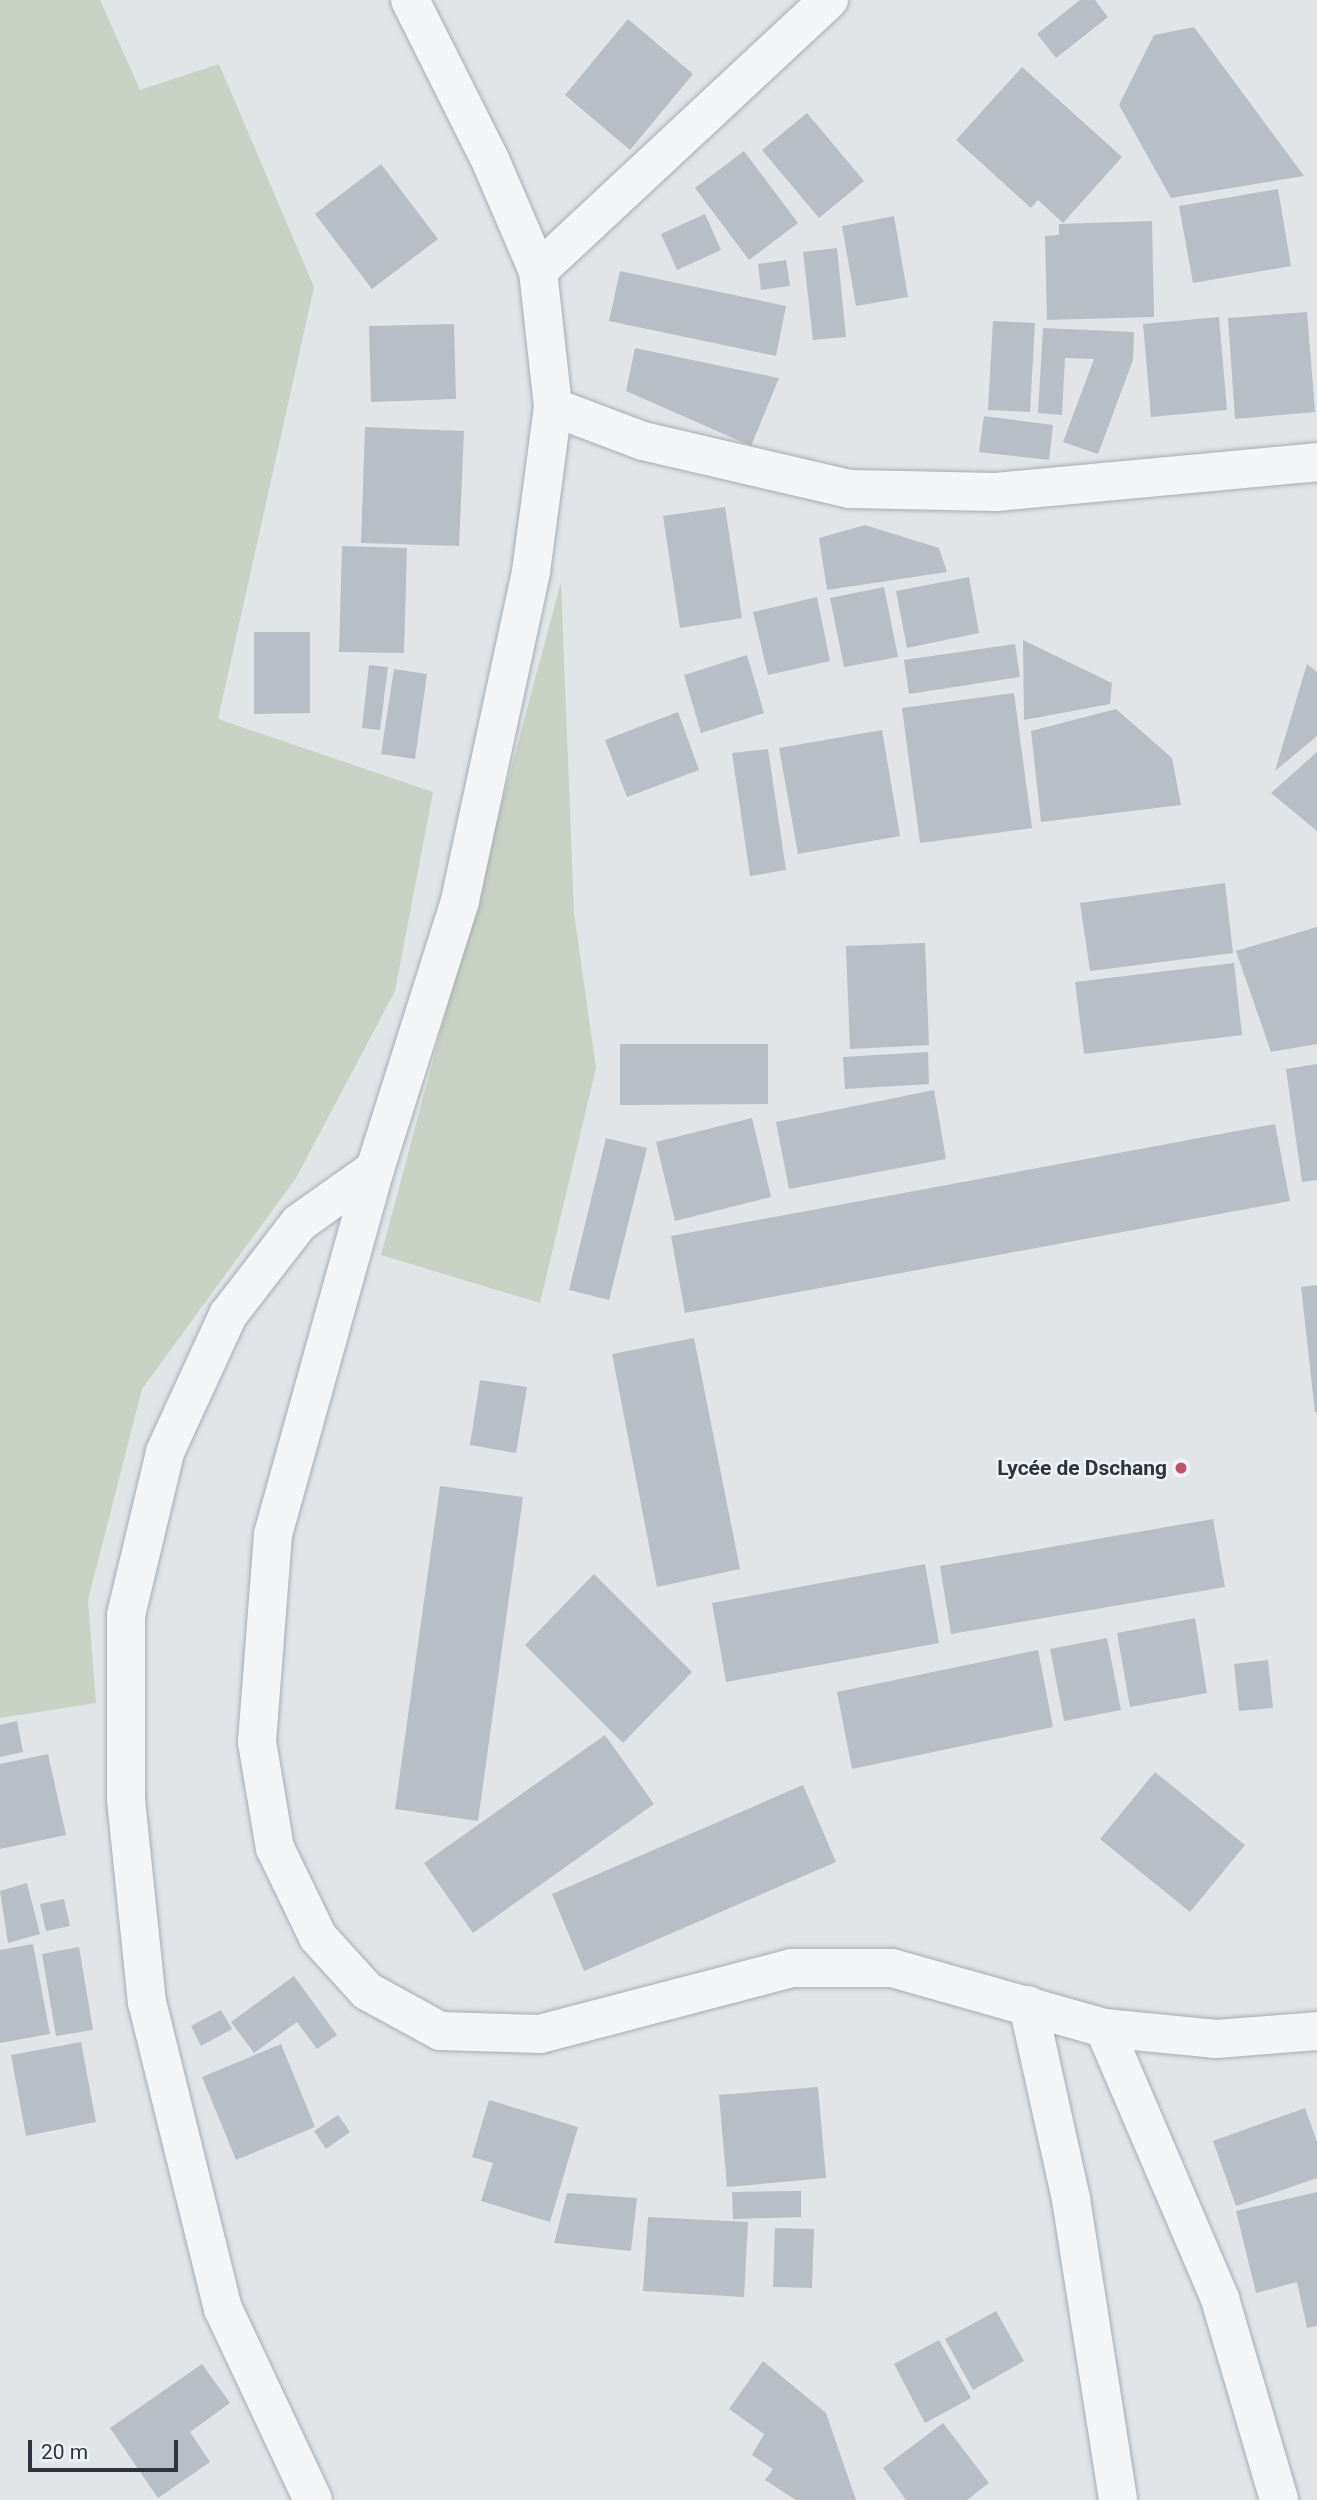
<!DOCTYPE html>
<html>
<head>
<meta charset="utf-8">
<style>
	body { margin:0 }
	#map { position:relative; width:1317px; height:2500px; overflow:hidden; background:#e1e5e8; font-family:Roboto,sans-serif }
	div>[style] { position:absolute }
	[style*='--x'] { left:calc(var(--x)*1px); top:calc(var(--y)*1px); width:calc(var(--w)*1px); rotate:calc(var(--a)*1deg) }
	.green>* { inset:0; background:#c8d1c3 }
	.building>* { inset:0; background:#b8bec5 }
	.roads { filter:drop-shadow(0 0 2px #a7acb2) drop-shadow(0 0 2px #a7acb2) }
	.street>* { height:38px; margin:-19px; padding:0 19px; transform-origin:19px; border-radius:19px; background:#f3f5f7 }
	.dots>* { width:19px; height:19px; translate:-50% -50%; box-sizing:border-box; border:4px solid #f0f3f6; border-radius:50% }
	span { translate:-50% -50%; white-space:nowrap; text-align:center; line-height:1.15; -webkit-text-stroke:5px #f0f3f6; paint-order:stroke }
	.poi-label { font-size:21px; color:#2b343f; font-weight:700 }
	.right { translate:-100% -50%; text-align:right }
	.scale { position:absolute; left:28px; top:2440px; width:150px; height:32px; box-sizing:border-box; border:4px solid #2b343f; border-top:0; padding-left:9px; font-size:21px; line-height:24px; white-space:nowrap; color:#2b343f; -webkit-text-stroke:5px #f0f3f6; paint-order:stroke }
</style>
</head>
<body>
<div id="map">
	<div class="green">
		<div style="clip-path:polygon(0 0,100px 0,140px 90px,219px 64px,314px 287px,218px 719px,433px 792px,395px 991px,296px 1178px,142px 1389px,88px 1600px,96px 1703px,0 1718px)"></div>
		<div style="clip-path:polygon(561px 582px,574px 913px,596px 1068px,540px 1303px,381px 1255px)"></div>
	</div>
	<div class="building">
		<div style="clip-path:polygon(1080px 0,1095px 0,1108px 17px,1056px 58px,1037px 34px)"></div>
		<div style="clip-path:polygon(628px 19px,693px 74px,630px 150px,565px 95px)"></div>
		<div style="clip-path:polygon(1194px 27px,1304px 176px,1171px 198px,1119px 105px,1154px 35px)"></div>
		<div style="clip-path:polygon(1022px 67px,1122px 157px,1063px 223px,1038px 200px,1031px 208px,956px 140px)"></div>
		<div style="clip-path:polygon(807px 113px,864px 181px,819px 218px,762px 150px)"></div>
		<div style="clip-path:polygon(744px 151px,798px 223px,749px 260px,695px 188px)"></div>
		<div style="clip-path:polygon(381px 164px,438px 239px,372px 289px,315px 214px)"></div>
		<div style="clip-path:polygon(1278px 189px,1291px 266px,1193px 283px,1179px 206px)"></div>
		<div style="clip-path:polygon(705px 214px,721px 250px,677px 270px,661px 234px)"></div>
		<div style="clip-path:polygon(894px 216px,908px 297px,856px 306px,842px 226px)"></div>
		<div style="clip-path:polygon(1152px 221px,1154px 317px,1047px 320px,1045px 236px,1059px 235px,1059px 224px)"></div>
		<div style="clip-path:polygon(837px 248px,846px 337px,813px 340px,803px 252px)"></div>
		<div style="clip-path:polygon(786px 260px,790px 286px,761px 290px,758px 264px)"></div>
		<div style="clip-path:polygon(620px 271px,786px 306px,776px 356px,609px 321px)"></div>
		<div style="clip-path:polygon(1307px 312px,1315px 412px,1235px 419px,1228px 318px)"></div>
		<div style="clip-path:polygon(1219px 317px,1227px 410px,1151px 417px,1143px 324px)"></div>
		<div style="clip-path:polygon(993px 321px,1035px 323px,1030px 412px,988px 410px)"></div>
		<div style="clip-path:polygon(454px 324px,456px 399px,371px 402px,369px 326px)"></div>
		<div style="clip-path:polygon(1043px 328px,1134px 332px,1133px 360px,1098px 454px,1063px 442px,1094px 359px,1065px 358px,1062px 415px,1038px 413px)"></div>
		<div style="clip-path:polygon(635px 348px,779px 378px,751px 446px,626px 391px)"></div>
		<div style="clip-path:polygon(984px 416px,1053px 425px,1049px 460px,979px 452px)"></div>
		<div style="clip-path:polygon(365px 427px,464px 431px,459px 546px,361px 543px)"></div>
		<div style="clip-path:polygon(725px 507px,742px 618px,680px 628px,663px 516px)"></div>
		<div style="clip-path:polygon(865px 525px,939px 548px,947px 572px,827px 590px,819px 538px)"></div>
		<div style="clip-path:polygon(342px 546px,407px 548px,404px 653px,339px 652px)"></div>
		<div style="clip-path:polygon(969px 577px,979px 633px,907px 648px,896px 591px)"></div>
		<div style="clip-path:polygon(884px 587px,898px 657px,844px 667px,830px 598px)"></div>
		<div style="clip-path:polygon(817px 597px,830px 661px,768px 675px,753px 612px)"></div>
		<div style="clip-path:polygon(254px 632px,310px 632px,310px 713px,254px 714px)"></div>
		<div style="clip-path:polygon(1023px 640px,1112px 683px,1110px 704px,1024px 720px)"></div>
		<div style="clip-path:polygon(1015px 644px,1020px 677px,909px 694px,904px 660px)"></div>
		<div style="clip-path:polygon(747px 655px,764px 713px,701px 733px,684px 675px)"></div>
		<div style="clip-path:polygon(1307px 664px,1317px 672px,1317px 736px,1275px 771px)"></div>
		<div style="clip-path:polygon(369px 665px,388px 667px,380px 730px,362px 728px)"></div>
		<div style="clip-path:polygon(394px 669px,427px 674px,415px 759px,381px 754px)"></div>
		<div style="clip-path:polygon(1014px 693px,1032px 828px,920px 843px,902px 708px)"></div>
		<div style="clip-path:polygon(1116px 709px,1172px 758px,1181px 805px,1041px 822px,1031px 731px)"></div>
		<div style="clip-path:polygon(678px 712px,699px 770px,627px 797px,605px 740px)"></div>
		<div style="clip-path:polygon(882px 730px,900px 836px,798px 854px,779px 748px)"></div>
		<div style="clip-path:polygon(768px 749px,786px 870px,750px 876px,732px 753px)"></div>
		<div style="clip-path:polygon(1317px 752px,1317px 831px,1271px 793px)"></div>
		<div style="clip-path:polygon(1225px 883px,1233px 953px,1090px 971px,1080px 903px)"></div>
		<div style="clip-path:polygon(1317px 927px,1317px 1044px,1271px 1052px,1236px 951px)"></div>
		<div style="clip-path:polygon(925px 943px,929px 1045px,850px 1049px,846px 946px)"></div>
		<div style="clip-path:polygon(1234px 963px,1242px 1035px,1084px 1054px,1075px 982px)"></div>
		<div style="clip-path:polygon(620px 1044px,768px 1044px,768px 1104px,620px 1105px)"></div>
		<div style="clip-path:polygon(928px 1052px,929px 1084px,845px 1089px,843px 1057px)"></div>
		<div style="clip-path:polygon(1317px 1064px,1317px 1180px,1302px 1182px,1286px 1069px)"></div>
		<div style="clip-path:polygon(934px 1090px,946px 1159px,789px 1189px,776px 1122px)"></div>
		<div style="clip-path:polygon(752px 1118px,771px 1197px,675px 1221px,656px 1142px)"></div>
		<div style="clip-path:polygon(1275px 1124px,1290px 1201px,685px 1313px,671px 1236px)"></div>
		<div style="clip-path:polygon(606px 1138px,647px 1148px,609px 1300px,569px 1290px)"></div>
		<div style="clip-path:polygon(1317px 1285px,1317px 1412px,1315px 1412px,1301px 1287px)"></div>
		<div style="clip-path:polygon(694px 1338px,740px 1569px,657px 1587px,612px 1354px)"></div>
		<div style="clip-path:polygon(480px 1380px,527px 1387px,516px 1453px,470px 1445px)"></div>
		<div style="clip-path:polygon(440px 1486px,523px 1497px,478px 1821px,395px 1809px)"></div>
		<div style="clip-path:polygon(1213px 1519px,1225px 1587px,951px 1634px,940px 1566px)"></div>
		<div style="clip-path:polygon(925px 1564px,939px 1643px,726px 1682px,712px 1603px)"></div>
		<div style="clip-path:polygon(594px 1574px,692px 1672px,623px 1743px,525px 1645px)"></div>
		<div style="clip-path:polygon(1195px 1618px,1207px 1693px,1130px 1707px,1117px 1633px)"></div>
		<div style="clip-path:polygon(1107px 1638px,1121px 1710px,1064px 1721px,1050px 1649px)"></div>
		<div style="clip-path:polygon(1038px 1650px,1053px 1727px,852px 1769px,837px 1692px)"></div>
		<div style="clip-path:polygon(1268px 1660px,1273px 1708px,1239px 1711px,1234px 1664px)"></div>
		<div style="clip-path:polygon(17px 1721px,23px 1752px,0 1757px,0 1725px)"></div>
		<div style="clip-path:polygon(605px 1735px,654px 1804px,473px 1933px,424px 1863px)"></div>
		<div style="clip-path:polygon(48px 1754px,66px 1835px,0 1849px,0 1764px)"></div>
		<div style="clip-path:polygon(1155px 1772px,1245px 1845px,1190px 1912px,1100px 1839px)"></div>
		<div style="clip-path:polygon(803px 1785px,836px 1862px,584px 1971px,552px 1894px)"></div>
		<div style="clip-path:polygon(27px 1883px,40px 1934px,8px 1943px,0 1891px)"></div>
		<div style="clip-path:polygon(64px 1899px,70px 1926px,46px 1931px,40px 1904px)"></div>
		<div style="clip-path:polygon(33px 1944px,50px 2034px,0 2043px,0 1950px)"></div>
		<div style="clip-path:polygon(79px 1947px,93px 2030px,56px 2036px,42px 1954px)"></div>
		<div style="clip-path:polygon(294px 1976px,337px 2035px,317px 2049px,297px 2022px,254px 2053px,231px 2022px)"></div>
		<div style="clip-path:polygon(221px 2010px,232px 2029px,201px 2046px,191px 2026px)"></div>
		<div style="clip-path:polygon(81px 2042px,96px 2122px,26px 2136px,11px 2055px)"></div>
		<div style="clip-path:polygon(281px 2044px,315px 2127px,236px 2160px,202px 2077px)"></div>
		<div style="clip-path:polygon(818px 2087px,826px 2178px,727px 2187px,719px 2095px)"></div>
		<div style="clip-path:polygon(489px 2100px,578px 2127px,550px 2222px,481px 2201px,493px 2163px,472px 2157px)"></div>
		<div style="clip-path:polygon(1305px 2108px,1317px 2142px,1317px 2178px,1236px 2206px,1213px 2141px)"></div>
		<div style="clip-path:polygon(338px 2115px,350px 2132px,326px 2149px,314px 2131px)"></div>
		<div style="clip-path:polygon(801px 2191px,801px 2217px,733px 2219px,732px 2192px)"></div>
		<div style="clip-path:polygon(1317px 2192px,1317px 2326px,1307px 2328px,1297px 2282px,1256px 2293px,1236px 2211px)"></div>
		<div style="clip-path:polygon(567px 2193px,637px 2198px,631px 2251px,554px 2243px)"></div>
		<div style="clip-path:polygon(648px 2217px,748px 2222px,744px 2297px,643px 2291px)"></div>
		<div style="clip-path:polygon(775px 2228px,814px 2229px,812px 2288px,773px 2287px)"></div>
		<div style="clip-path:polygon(996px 2311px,1024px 2361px,973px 2390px,945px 2339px)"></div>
		<div style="clip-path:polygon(939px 2340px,971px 2398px,925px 2423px,894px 2364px)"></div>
		<div style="clip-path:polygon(763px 2361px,826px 2413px,856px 2500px,796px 2500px,765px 2480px,773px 2469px,752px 2455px,764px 2434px,729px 2409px)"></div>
		<div style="clip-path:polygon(202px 2364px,230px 2403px,190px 2432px,210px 2462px,158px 2498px,110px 2428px)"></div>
		<div style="clip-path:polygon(943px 2423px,989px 2483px,967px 2500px,906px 2500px,883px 2468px)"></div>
	</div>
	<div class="roads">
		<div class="street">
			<div style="--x:410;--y:0;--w:181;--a:63.4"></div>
			<div style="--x:491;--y:162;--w:119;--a:66.7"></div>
			<div style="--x:538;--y:271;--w:137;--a:83.7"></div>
			<div style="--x:553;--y:407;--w:166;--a:97.6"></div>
			<div style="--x:531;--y:572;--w:337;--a:102.2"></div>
			<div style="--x:460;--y:901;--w:281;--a:107.6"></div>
			<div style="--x:375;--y:1169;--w:379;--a:105.6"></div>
			<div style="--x:273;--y:1534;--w:209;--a:94.4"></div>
			<div style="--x:257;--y:1742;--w:108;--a:80.4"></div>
			<div style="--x:275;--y:1848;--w:99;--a:64.2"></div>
			<div style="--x:318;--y:1937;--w:73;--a:47.8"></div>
			<div style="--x:367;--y:1991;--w:83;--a:28.7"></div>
			<div style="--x:440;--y:2031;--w:100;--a:1.7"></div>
			<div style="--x:540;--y:2034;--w:260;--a:-14.7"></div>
			<div style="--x:791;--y:1968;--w:101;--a:0"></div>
			<div style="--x:892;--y:1968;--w:220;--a:15.8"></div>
			<div style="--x:1104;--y:2028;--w:113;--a:5.6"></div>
			<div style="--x:1216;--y:2039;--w:101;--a:-4.5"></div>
			<div style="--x:538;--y:271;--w:398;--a:-43"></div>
			<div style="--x:553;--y:407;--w:96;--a:20.7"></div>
			<div style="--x:643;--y:441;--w:212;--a:13.1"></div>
			<div style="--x:850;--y:489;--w:146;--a:1.2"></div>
			<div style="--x:996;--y:492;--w:322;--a:-5.3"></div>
			<div style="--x:1028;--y:2005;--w:199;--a:77.5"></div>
			<div style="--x:1071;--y:2199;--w:305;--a:81.1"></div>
			<div style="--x:1104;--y:2028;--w:295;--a:66.8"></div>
			<div style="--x:1220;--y:2299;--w:209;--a:73.6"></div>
			<div style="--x:313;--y:2500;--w:211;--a:-115.2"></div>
			<div style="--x:223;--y:2309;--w:315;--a:-103.9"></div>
			<div style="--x:147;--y:2003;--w:205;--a:-95.9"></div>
			<div style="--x:126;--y:1799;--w:184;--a:-90"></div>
			<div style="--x:126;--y:1615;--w:168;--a:-76.5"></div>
			<div style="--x:165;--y:1452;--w:151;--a:-65.3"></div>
			<div style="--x:228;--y:1315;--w:116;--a:-52.3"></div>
			<div style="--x:299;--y:1223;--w:93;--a:-35.4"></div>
		</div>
	</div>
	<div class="dots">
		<div style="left:1181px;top:1468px;background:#c3506f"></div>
	</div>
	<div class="poi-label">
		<span class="right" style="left:1167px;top:1468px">Lycée de Dschang</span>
	</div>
	<div class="scale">20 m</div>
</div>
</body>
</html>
